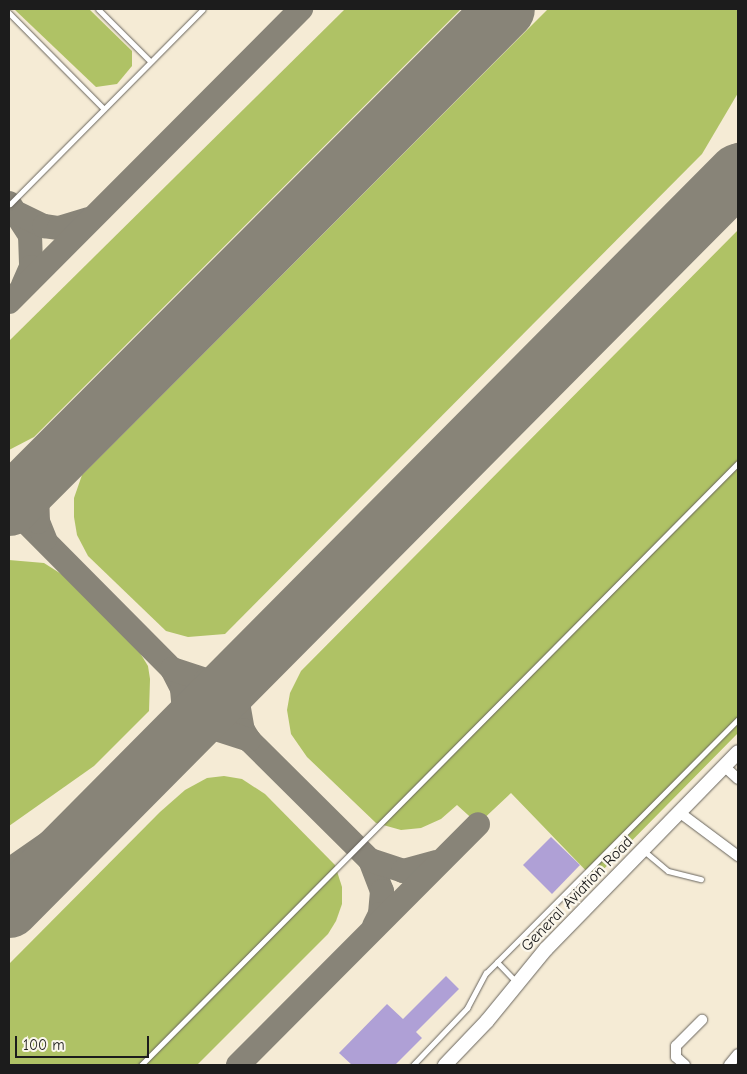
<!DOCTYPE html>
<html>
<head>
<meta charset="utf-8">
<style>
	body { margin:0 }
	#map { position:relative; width:747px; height:1074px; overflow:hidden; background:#f5ebd5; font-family:"Comic Neue",sans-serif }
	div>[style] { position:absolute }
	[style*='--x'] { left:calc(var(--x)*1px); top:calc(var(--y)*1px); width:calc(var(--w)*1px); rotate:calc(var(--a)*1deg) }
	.green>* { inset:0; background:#afc265 }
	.taxiway>* { height:24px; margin:-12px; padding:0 12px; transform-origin:12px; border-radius:12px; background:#888478 }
	.runway>* { height:60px; margin:-30px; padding:0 30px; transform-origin:30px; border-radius:30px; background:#888478 }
	.building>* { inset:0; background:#afa0d6 }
	.roads { filter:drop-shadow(0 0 1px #68645d) drop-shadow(0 0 1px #68645d) }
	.service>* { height:5px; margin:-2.5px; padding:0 2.5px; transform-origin:2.5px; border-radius:2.5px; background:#fff }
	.minor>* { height:10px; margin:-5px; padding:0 5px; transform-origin:5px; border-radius:5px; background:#fff }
	.secondary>* { height:14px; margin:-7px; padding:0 7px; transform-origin:7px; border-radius:7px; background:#fff }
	span { translate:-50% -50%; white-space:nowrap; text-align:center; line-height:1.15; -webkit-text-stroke:4.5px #fbf7ec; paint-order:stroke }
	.street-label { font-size:16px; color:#1c1c1c }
	.frame { position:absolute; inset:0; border:10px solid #1c1c1c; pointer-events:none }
	.scale { position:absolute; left:15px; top:1036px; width:134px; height:22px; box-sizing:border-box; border:2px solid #1c1c1c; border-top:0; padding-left:6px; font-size:15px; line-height:18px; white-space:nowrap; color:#1c1c1c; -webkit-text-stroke:4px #fbf7ec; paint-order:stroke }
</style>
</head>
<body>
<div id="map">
	<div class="green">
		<div style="clip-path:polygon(14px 9px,89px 9px,132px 51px,132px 66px,117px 84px,96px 87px)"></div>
		<div style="clip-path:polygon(345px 9px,461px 9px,34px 437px,9px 450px,9px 341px)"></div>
		<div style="clip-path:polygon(548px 9px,738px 9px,738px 93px,702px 154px,225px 634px,188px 637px,166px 631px,88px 556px,77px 535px,74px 517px,74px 498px,82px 475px)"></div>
		<div style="clip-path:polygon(738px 230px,738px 733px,594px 879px,511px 793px,478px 824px,457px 805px,441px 819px,421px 828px,401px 830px,376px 823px,307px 757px,291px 734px,287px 710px,290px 693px,301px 671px)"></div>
		<div style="clip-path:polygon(9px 560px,44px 563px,66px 577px,137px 648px,148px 666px,150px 679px,149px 711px,94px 766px,9px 826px)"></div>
		<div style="clip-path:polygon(224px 776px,242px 779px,265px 794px,335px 865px,342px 887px,342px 904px,336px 921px,328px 934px,197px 1065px,9px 1065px,9px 964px,160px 812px,185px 790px,207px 778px)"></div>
	</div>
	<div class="taxiway">
		<div style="--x:9;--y:203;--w:38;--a:57"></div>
		<div style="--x:30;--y:235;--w:32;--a:88"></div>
		<div style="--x:31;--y:267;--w:20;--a:114"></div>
		<div style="--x:19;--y:214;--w:28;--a:26"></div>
		<div style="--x:44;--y:226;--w:15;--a:8"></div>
		<div style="--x:59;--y:228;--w:31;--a:-17"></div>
		<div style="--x:697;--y:215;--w:73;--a:-55.7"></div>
		<div style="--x:9;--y:302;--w:414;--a:-45.1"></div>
		<div style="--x:9;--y:481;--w:19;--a:-9"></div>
		<div style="--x:28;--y:478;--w:23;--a:-29"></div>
		<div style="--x:9;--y:505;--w:231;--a:45.2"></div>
		<div style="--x:172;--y:669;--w:22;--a:63"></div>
		<div style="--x:182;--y:689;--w:23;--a:85"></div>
		<div style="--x:184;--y:712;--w:34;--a:111"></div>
		<div style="--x:45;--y:539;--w:18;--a:-112"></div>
		<div style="--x:38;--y:522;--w:23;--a:-92"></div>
		<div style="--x:37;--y:499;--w:34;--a:-71"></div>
		<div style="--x:250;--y:665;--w:35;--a:112"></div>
		<div style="--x:237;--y:697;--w:34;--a:80"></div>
		<div style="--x:243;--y:730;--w:12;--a:59"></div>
		<div style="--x:249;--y:740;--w:170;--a:44.8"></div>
		<div style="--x:370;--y:860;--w:33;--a:69"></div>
		<div style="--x:382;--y:891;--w:23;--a:95"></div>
		<div style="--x:380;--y:914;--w:13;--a:117"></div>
		<div style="--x:172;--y:669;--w:36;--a:18"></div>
		<div style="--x:206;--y:680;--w:23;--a:-7"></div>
		<div style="--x:229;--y:677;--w:24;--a:-30"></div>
		<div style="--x:172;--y:744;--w:24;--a:-30"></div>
		<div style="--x:193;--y:732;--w:23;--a:-7"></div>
		<div style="--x:216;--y:729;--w:35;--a:18"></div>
		<div style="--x:370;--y:860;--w:35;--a:18"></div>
		<div style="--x:403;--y:871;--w:35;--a:-15"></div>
		<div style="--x:9;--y:870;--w:144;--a:-34.8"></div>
		<div style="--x:238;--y:1065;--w:340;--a:-45.1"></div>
	</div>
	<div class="runway">
		<div style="--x:9;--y:506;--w:702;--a:-45.06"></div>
		<div style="--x:9;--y:908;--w:1035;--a:-45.2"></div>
	</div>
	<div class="building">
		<div style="clip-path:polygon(551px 837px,580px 865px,552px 894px,523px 865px)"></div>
		<div style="clip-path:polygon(446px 976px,459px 989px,416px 1032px,422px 1038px,395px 1065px,352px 1065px,339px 1053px,387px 1004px,403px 1019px)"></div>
	</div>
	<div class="roads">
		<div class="service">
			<div style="--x:98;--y:9;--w:72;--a:45"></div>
			<div style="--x:9;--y:13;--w:134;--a:45.3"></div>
			<div style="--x:10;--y:204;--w:274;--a:-45.3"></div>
			<div style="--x:644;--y:851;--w:31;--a:40"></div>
			<div style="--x:668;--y:871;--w:34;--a:14"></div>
			<div style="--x:497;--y:962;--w:28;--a:46"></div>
			<div style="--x:141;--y:1065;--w:848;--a:-45.24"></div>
			<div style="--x:413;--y:1065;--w:79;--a:-46.5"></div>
			<div style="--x:467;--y:1008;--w:40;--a:-62"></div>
			<div style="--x:486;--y:973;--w:16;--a:-45"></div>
			<div style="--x:497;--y:962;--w:342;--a:-45.2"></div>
		</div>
		<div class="minor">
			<div style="--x:724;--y:766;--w:19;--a:43"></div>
			<div style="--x:679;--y:812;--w:74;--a:36.7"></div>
			<div style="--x:685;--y:1065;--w:12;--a:-138"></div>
			<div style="--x:676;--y:1057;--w:11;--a:-90"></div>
			<div style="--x:676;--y:1046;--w:37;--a:-45"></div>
			<div style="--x:729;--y:1065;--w:14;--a:-51"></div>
		</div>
		<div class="secondary">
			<div style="--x:445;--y:1065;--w:61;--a:-46.3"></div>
			<div style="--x:487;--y:1021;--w:93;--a:-50.7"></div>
			<div style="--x:546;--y:949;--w:275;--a:-45.7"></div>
		</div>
	</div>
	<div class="street-label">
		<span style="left:577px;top:894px;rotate:-46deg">General Aviation Road</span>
	</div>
	<div class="frame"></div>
	<div class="scale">100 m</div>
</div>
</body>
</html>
